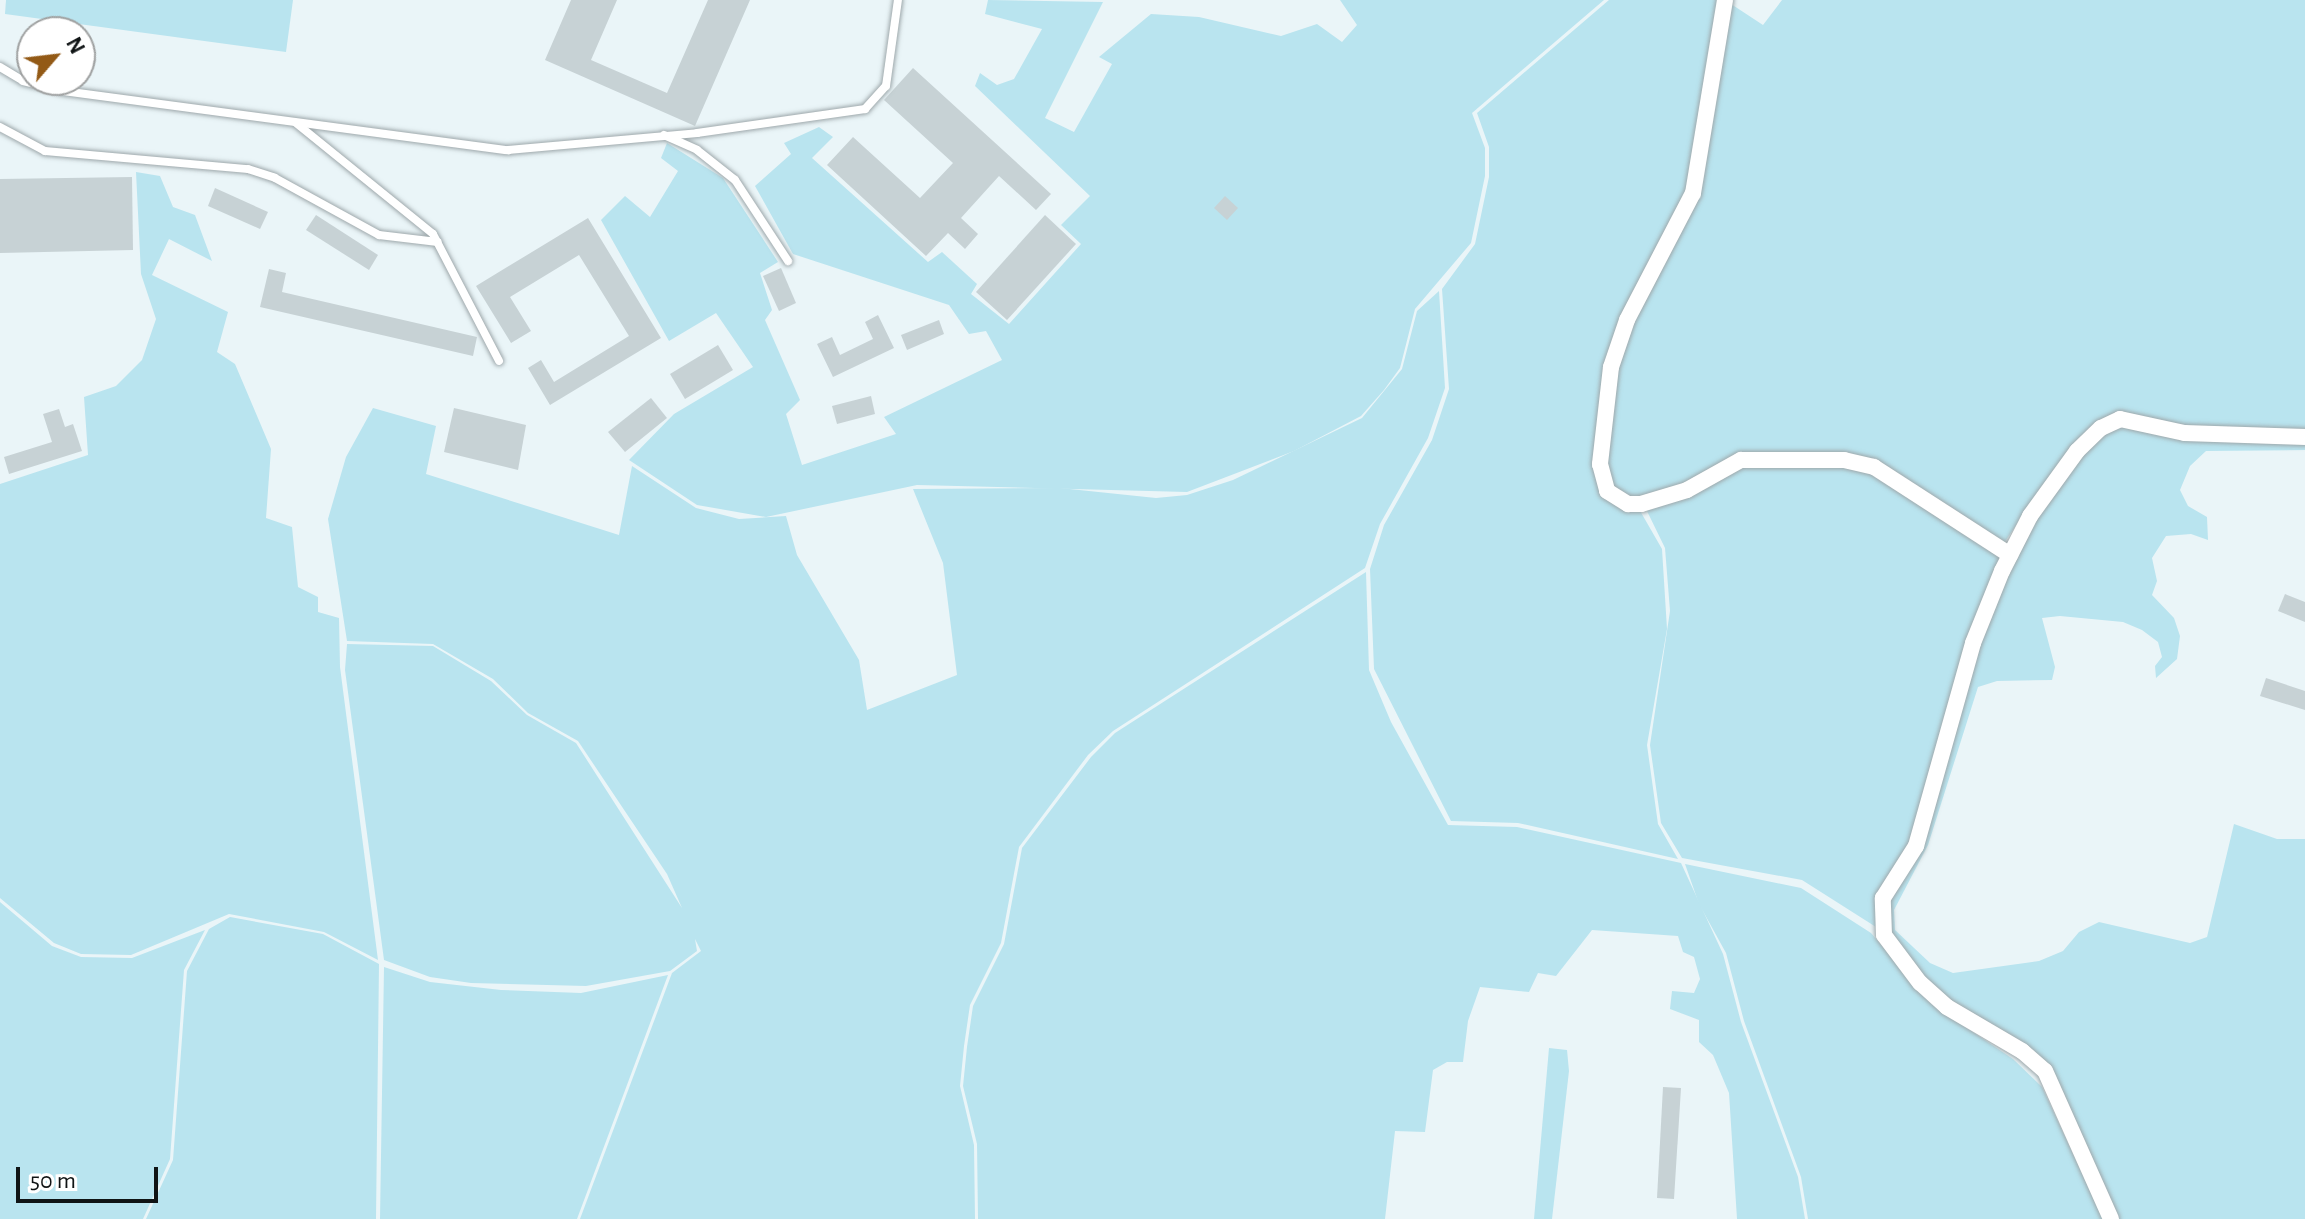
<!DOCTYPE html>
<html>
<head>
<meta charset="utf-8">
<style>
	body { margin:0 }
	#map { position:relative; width:2305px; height:1219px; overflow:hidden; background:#eaf5f8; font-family:"Alegreya Sans",sans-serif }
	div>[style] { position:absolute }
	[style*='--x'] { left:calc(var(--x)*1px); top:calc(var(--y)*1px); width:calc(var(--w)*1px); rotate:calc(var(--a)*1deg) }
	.green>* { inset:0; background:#b9e4ef }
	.building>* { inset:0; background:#c7d2d5 }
	.roads { filter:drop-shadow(0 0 2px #9ea8ab) drop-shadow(0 0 2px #9ea8ab) }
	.lane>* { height:8px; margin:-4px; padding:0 4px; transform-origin:4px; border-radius:4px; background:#fff }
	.street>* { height:16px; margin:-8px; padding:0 8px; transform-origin:8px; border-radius:8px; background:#fff }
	span { translate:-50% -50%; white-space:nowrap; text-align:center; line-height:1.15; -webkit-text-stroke:6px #fff; paint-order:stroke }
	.north { position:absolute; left:16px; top:16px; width:80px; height:80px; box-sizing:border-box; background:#fff; border:2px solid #9fa1a1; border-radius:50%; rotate:62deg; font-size:22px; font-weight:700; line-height:32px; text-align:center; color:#101415 }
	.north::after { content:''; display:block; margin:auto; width:28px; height:36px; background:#935a16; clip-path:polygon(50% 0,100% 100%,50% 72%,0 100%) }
	.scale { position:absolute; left:16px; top:1167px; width:142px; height:36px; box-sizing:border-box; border:4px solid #101415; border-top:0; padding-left:10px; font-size:24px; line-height:28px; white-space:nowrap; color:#101415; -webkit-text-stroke:6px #fff; paint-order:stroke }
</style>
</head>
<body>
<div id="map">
	<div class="green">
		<div style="clip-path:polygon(6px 0,293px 0,286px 52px,5px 14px)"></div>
		<div style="clip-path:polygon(988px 0,1103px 2px,1045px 118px,1074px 132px,1112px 64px,1099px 57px,1151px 14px,1199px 17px,1281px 36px,1317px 24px,1342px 42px,1357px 25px,1340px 0,1604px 0,1472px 113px,1485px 148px,1485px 176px,1471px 243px,1415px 309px,1400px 368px,1384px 390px,1361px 416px,1294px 451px,1187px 492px,917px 485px,766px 517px,697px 505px,629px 460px,674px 414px,753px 367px,716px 313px,669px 341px,601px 220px,625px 196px,650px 217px,678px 171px,661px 158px,667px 143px,723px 178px,778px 262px,760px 273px,772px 310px,765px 320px,800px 400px,786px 414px,802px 465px,896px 434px,884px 417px,1002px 360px,986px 331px,969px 334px,949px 305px,793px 254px,755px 186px,791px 154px,784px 143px,819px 127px,833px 137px,812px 158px,928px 262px,942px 252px,977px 284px,971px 294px,1009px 324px,1081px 244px,1061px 225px,1090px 196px,975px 86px,980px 73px,997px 85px,1014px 79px,1042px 29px,985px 14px)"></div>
		<div style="clip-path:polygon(1609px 0,1719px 0,1687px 196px,1623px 319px,1598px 482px,1639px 509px,1662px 549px,1667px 629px,1647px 745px,1658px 824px,1678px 859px,1518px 823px,1451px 821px,1374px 669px,1370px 569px,1384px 525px,1432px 440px,1449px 389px,1442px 289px,1475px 244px,1489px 177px,1489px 147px,1477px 113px)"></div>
		<div style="clip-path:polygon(1782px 0,2305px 0,2305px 433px,2095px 424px,2054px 469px,2002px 546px,1892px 474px,1774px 455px,1628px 501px,1605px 480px,1620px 346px,1696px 194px,1728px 2px,1763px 25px)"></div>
		<div style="clip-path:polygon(136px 172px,160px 176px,173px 207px,195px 215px,212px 261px,169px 239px,152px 275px,228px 312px,217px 352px,235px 364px,271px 449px,266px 518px,292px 527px,298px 587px,318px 597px,318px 612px,339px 618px,340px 667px,378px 960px,324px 932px,229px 914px,131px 955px,81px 954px,54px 943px,0 898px,0 484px,88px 455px,84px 397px,116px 386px,142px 360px,156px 319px,141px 274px)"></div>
		<div style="clip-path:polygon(1439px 291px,1445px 388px,1428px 438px,1380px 524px,1365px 568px,1113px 731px,1088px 755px,1019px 847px,1001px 943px,970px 1005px,964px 1046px,960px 1086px,974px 1145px,975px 1219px,580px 1219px,672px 973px,701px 951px,695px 939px,697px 951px,670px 971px,586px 986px,471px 983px,430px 977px,384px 960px,345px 670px,347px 644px,433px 646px,491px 681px,527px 715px,576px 743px,682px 908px,667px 874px,578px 741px,528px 713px,493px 679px,433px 644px,347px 641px,328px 519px,346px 457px,373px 408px,436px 426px,426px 474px,619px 535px,632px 466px,696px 508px,739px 519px,786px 516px,797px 555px,859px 660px,867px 710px,957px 675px,943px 563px,913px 489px,1060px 488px,1156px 498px,1187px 495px,1233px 480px,1362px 418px,1402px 369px,1417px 311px)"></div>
		<div style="clip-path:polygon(2114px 425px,2305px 441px,2305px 450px,2206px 451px,2190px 466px,2180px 490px,2188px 506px,2207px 517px,2208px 540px,2191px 534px,2166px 536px,2152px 558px,2157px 581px,2152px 595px,2174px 618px,2180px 636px,2177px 659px,2156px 678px,2155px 666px,2162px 657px,2158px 642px,2142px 630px,2123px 622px,2060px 616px,2042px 618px,2055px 667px,2052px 680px,1997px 681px,1978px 687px,1928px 845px,1894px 910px,1895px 930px,1930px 963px,1953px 973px,2039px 961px,2063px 951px,2079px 932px,2099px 922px,2190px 943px,2207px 937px,2234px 824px,2277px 839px,2305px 839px,2305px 1219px,2116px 1219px,2058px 1082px,1936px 993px,1885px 924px,1885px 910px,1915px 859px,1977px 645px,2034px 518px,2081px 453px)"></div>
		<div style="clip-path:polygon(1763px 462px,1856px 469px,1875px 476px,2003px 557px,1967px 636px,1913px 839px,1878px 894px,1876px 927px,1802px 880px,1682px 858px,1661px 823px,1650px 745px,1670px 611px,1665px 548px,1646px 509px,1728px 469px)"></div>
		<div style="clip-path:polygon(1366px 572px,1369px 670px,1391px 722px,1448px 825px,1517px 827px,1681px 863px,1723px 954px,1741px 1022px,1798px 1177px,1805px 1219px,1737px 1219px,1729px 1093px,1713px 1055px,1699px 1042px,1699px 1020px,1670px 1009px,1672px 991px,1694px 993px,1700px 979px,1694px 957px,1683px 952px,1678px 936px,1592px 930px,1556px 976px,1538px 973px,1529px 992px,1480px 987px,1468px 1021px,1463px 1062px,1447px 1062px,1433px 1070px,1425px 1132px,1395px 1131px,1385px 1219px,978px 1219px,977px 1144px,963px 1086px,967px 1047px,973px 1006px,1004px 944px,1022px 848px,1091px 757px,1115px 733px)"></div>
		<div style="clip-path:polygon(1685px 864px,1801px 888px,1871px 933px,1931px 1004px,2013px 1059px,2042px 1087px,2103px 1219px,1808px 1219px,1801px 1177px,1744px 1021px,1726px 953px,1699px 904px)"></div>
		<div style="clip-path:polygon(0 902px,52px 946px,81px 957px,132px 958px,205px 930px,184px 970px,170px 1159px,143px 1219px,0 1219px)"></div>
		<div style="clip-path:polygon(230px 917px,323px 934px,379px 964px,376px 1219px,146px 1219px,173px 1160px,187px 971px,209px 929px)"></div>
		<div style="clip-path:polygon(384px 967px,430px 982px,501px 990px,581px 993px,668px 975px,577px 1219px,380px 1219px)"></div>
		<div style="clip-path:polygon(1549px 1048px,1567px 1050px,1569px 1071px,1552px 1219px,1534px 1219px)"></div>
	</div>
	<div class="building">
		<div style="clip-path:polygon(571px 0,617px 0,591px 60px,667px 93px,708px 0,750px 0,695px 126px,545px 60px)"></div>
		<div style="clip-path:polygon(913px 68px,1051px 194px,1036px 210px,999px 176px,961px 218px,978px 234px,965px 249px,948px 233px,926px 256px,827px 165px,853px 137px,920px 198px,953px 163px,884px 100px)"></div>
		<div style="clip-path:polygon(132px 177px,133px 250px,0 253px,0 179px)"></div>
		<div style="clip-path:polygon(215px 188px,268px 212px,260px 229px,208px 206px)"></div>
		<div style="clip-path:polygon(1225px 196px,1238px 208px,1227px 220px,1214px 208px)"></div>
		<div style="clip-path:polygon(316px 215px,378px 255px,369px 270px,306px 230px)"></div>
		<div style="clip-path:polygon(1045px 215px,1076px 244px,1007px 320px,976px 292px)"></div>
		<div style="clip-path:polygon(588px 218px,661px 338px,550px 405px,528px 368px,541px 360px,554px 382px,629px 336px,579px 255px,510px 297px,531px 331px,511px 343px,476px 286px)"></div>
		<div style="clip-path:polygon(781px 268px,796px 303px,779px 311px,763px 276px)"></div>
		<div style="clip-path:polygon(269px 269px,286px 273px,282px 292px,477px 337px,473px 356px,260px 307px)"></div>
		<div style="clip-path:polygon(878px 315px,894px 348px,833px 377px,817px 344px,832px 337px,840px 355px,873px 339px,865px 322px)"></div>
		<div style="clip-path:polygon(939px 320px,944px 334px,907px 350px,901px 335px)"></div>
		<div style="clip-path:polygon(718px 345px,733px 370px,685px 399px,670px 374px)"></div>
		<div style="clip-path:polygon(871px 396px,875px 414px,837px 424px,832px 406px)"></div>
		<div style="clip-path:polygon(651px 398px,667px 418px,625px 452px,608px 432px)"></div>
		<div style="clip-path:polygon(454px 408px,526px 425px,518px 470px,444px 452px)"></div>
		<div style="clip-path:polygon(59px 409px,65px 427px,73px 424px,82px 451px,9px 474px,4px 457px,52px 442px,43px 414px)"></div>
		<div style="clip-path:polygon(2285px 594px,2305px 602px,2305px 622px,2278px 611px)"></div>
		<div style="clip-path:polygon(2266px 678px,2305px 691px,2305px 710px,2260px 696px)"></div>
		<div style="clip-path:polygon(1663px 1087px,1681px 1088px,1674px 1199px,1657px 1198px)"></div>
	</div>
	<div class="roads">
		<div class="lane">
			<div style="--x:0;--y:67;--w:27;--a:31"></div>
			<div style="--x:23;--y:81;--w:41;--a:14"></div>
			<div style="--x:63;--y:91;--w:449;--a:7.6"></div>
			<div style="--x:508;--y:150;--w:190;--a:-5.1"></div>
			<div style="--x:697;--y:133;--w:170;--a:-8.1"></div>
			<div style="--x:865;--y:109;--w:31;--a:-48"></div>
			<div style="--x:886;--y:86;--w:87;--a:-82.1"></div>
			<div style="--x:296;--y:123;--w:176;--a:39"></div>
			<div style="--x:433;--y:234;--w:143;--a:62.5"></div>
			<div style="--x:0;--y:127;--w:51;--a:28.1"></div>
			<div style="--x:45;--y:151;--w:204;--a:5.1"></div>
			<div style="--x:248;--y:169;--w:28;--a:18"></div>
			<div style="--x:275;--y:178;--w:119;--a:28.7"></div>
			<div style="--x:379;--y:235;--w:59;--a:6.8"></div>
			<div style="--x:664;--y:135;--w:36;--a:24"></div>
			<div style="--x:697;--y:150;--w:48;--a:38.3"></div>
			<div style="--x:735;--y:180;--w:97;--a:56.8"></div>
		</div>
		<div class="street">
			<div style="--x:1725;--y:0;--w:196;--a:99.4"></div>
			<div style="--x:1693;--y:193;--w:143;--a:117.5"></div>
			<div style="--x:1627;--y:320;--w:50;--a:108.8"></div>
			<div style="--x:1611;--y:367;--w:98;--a:96.5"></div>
			<div style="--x:1600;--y:464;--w:28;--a:75"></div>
			<div style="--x:1607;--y:491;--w:25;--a:32"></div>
			<div style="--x:1628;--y:504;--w:13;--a:0"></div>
			<div style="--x:1641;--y:504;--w:48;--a:-16.9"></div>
			<div style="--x:1687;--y:490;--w:62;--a:-29.1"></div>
			<div style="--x:1741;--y:460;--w:103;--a:0"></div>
			<div style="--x:1844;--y:460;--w:31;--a:13"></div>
			<div style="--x:1874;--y:467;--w:162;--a:32.9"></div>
			<div style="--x:2111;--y:1219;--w:162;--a:-114"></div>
			<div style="--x:2045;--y:1071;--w:30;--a:-139"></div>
			<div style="--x:2022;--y:1051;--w:87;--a:-149.6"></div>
			<div style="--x:1947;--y:1007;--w:36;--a:-138"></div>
			<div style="--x:1920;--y:983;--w:60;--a:-126.9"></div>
			<div style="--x:1884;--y:935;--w:37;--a:-92"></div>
			<div style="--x:1883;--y:898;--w:62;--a:-57.6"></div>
			<div style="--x:1916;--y:846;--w:211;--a:-74.3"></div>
			<div style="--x:1973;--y:643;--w:78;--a:-68.1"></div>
			<div style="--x:2002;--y:571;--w:62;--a:-63"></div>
			<div style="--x:2030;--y:516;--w:80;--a:-54.1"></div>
			<div style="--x:2077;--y:451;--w:33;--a:-44"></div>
			<div style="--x:2101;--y:428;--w:21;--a:-25"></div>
			<div style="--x:2120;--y:419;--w:66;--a:12.2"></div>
			<div style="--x:2185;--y:433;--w:120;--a:1.9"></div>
		</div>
	</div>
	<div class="north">N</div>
	<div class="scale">50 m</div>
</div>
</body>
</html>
